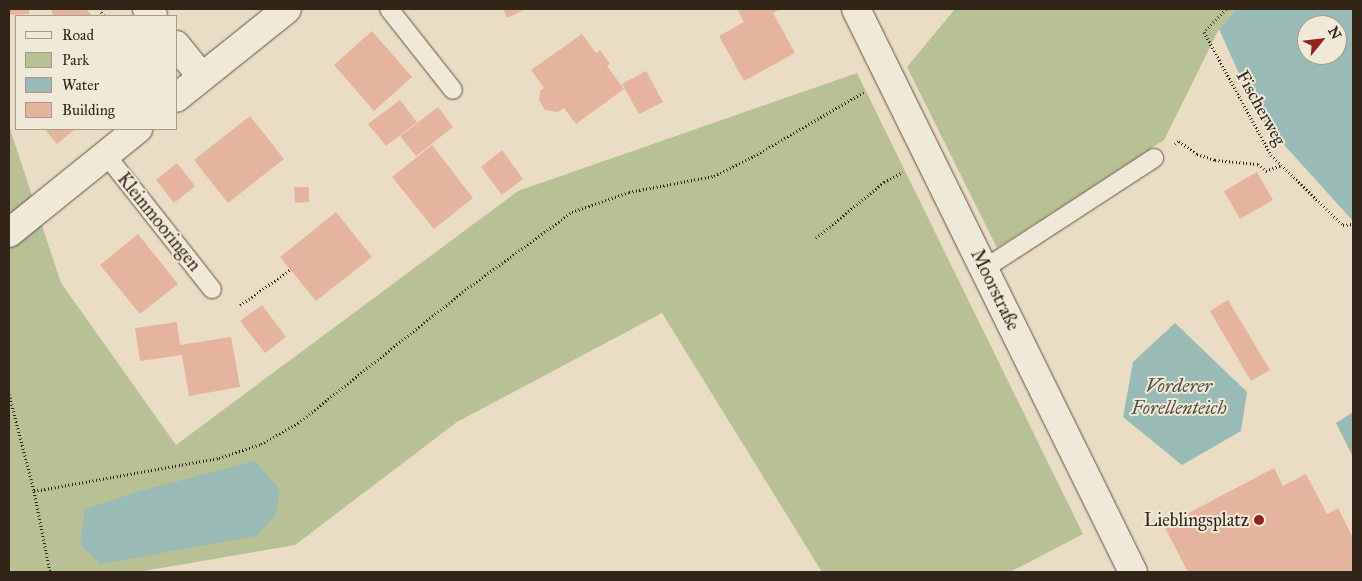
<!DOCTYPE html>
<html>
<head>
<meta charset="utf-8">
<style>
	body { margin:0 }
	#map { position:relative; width:1362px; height:581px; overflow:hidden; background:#eaddc3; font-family:"IM FELL Great Primer",serif }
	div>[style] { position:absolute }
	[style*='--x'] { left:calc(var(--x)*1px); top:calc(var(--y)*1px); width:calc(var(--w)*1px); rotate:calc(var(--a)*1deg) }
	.green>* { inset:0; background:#b7c194 }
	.water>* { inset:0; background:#98bbb6 }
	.building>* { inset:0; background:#e6b49d }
	.path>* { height:3px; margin-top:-1.5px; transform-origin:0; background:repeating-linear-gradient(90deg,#322416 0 1px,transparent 0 3.5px) }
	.roads { filter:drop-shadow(0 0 1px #605241) drop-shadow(0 0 1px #605241) }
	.service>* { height:18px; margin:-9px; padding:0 9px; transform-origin:9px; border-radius:9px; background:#f1e9d8 }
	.minor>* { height:28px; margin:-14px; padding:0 14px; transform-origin:14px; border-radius:14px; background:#f1e9d8 }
	.dots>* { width:14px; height:14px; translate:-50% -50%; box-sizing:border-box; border:2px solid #f1e9d8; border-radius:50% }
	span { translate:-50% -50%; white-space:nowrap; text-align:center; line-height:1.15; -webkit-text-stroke:4px #f1e9d8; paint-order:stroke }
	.street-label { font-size:18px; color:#322416 }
	.poi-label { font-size:18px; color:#322416 }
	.right { translate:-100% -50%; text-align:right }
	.water-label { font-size:19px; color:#515146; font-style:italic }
	.frame { position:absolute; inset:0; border:10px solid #322416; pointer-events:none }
	.legend { position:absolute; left:15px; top:15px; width:162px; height:115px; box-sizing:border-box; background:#f1e9d8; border:1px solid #a59a8a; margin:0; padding:6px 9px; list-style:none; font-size:15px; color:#322416 }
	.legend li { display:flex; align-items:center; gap:10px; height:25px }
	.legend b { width:25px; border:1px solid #a59a8a }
	.north { position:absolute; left:1297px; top:15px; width:50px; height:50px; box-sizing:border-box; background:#f1e9d8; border:1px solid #a59a8a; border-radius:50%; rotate:61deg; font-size:14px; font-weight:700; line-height:20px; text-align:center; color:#322416 }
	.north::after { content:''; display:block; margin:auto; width:18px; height:22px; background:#8f2418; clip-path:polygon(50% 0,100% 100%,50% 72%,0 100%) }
</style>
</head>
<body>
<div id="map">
	<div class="green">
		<div style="clip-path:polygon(955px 9px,1237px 9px,1219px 29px,1164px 140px,997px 248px,907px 67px)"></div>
		<div style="clip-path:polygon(857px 73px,1083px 534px,1010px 572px,822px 572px,662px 313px,457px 422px,295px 545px,138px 572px,9px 572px,9px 126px,61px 283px,176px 445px,518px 191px)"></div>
	</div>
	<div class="water">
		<div style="clip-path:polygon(evenodd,1237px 9px,1353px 9px,1353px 221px,1258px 116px,1219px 29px,1237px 9px,1307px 25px,1337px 25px,1337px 55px,1307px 55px,1307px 25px)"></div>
		<div style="clip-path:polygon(1175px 323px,1247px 392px,1241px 431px,1182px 465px,1123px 417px,1133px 362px)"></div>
		<div style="clip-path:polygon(1353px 412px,1353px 457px,1336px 423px)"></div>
		<div style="clip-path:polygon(255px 461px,280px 490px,276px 514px,256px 536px,100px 564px,80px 544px,85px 509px,140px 491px)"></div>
	</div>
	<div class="building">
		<div style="clip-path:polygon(9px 9px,29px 9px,29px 14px,9px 15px)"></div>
		<div style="clip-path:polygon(54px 9px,86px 9px,92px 16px,54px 16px,51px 11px)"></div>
		<div style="clip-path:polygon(503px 9px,526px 9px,507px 18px)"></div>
		<div style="clip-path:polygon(737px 9px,781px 9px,773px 13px,795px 53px,744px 81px,719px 36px,744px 22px)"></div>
		<div style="clip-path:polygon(372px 31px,412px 77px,374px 111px,334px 65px)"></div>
		<div style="clip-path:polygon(582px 34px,596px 53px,600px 50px,610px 64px,607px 66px,624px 89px,576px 124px,564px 108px,558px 112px,545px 110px,539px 100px,540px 91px,544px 88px,531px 70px)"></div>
		<div style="clip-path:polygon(646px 71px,663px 102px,639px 114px,622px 84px)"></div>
		<div style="clip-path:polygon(400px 100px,417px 122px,386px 146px,368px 124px)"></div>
		<div style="clip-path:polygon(438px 107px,453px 127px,416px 156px,400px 136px)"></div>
		<div style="clip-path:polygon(250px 116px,284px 159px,228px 203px,194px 160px)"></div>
		<div style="clip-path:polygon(49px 129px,75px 129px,57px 144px,46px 131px)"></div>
		<div style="clip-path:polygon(432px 145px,473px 198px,434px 229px,392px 177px)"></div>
		<div style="clip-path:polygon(502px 150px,523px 179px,502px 195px,481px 167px)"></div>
		<div style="clip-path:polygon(177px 163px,195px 186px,174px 203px,156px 180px)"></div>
		<div style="clip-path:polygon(1257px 172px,1273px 200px,1240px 219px,1224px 191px)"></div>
		<div style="clip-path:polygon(294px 187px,309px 187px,309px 202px,295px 203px)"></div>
		<div style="clip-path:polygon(336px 212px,372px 257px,316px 301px,280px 257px)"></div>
		<div style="clip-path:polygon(138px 234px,178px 284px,140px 314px,100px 265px)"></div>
		<div style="clip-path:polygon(1228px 300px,1270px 370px,1251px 381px,1210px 311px)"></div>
		<div style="clip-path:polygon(262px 305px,286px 337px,265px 353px,240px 321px)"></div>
		<div style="clip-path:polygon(177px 322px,180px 345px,231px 337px,240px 387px,189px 396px,182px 355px,140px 361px,135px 328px)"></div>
		<div style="clip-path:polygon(1274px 468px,1283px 486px,1306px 474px,1327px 514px,1338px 508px,1353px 538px,1353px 572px,1188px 572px,1164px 526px)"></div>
	</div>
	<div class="path">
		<div style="--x:1226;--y:9;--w:32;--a:134"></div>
		<div style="--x:1204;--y:32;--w:140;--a:61.4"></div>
		<div style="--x:1271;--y:155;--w:100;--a:44.2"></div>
		<div style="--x:1343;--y:225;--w:10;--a:-6"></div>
		<div style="--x:101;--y:12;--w:5;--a:53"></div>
		<div style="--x:1175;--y:144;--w:5;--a:-37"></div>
		<div style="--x:1179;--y:141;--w:22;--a:36"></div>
		<div style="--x:1197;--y:154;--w:19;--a:18"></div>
		<div style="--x:1215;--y:160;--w:43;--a:5.3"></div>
		<div style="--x:1258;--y:164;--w:11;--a:41"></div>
		<div style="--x:1266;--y:171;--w:16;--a:-22"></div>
		<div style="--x:816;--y:238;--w:88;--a:-39.5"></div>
		<div style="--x:884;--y:182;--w:21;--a:-28"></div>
		<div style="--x:240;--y:305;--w:61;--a:-35"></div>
		<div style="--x:9;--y:394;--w:100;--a:75.5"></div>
		<div style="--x:34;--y:491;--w:83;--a:78.8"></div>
		<div style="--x:34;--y:491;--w:188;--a:-10.1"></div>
		<div style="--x:219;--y:458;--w:44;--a:-18.4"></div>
		<div style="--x:261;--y:444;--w:43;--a:-29.6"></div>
		<div style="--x:298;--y:423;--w:213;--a:-38.5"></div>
		<div style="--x:465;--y:290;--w:132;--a:-36.1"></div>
		<div style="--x:572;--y:212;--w:60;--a:-19.3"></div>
		<div style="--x:629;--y:192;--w:86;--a:-10.7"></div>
		<div style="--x:714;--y:176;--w:45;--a:-26.6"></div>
		<div style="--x:754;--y:156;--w:127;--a:-30.2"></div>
	</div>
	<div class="roads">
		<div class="service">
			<div style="--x:389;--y:9;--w:103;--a:51.7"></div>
			<div style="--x:106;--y:155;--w:171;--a:51.7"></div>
			<div style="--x:984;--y:269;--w:203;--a:-33.1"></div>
		</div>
		<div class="minor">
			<div style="--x:147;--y:9;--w:9;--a:49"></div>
			<div style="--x:856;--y:9;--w:627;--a:63.8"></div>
			<div style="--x:176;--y:45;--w:41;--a:50.9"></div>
			<div style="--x:176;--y:98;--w:142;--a:-38.7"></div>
			<div style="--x:9;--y:233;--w:166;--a:-38.9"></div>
		</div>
	</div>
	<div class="dots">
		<div style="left:1259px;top:520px;background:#8f2418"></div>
	</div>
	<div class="street-label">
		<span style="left:1261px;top:108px;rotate:61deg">Fischerweg</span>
		<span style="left:159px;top:222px;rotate:51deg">Kleinmooringen</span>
		<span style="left:995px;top:290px;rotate:64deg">Moorstraße</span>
	</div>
	<div class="poi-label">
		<span class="right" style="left:1249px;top:520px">Lieblingsplatz</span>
	</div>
	<div class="water-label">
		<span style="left:1179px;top:397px">Vorderer<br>Forellenteich</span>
	</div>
	<div class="frame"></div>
	<ul class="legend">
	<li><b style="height:6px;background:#f1e9d8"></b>Road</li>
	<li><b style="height:14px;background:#b7c194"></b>Park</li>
	<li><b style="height:14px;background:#98bbb6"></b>Water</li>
	<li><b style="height:14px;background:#e6b49d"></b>Building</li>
	</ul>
	<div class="north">N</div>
</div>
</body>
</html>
